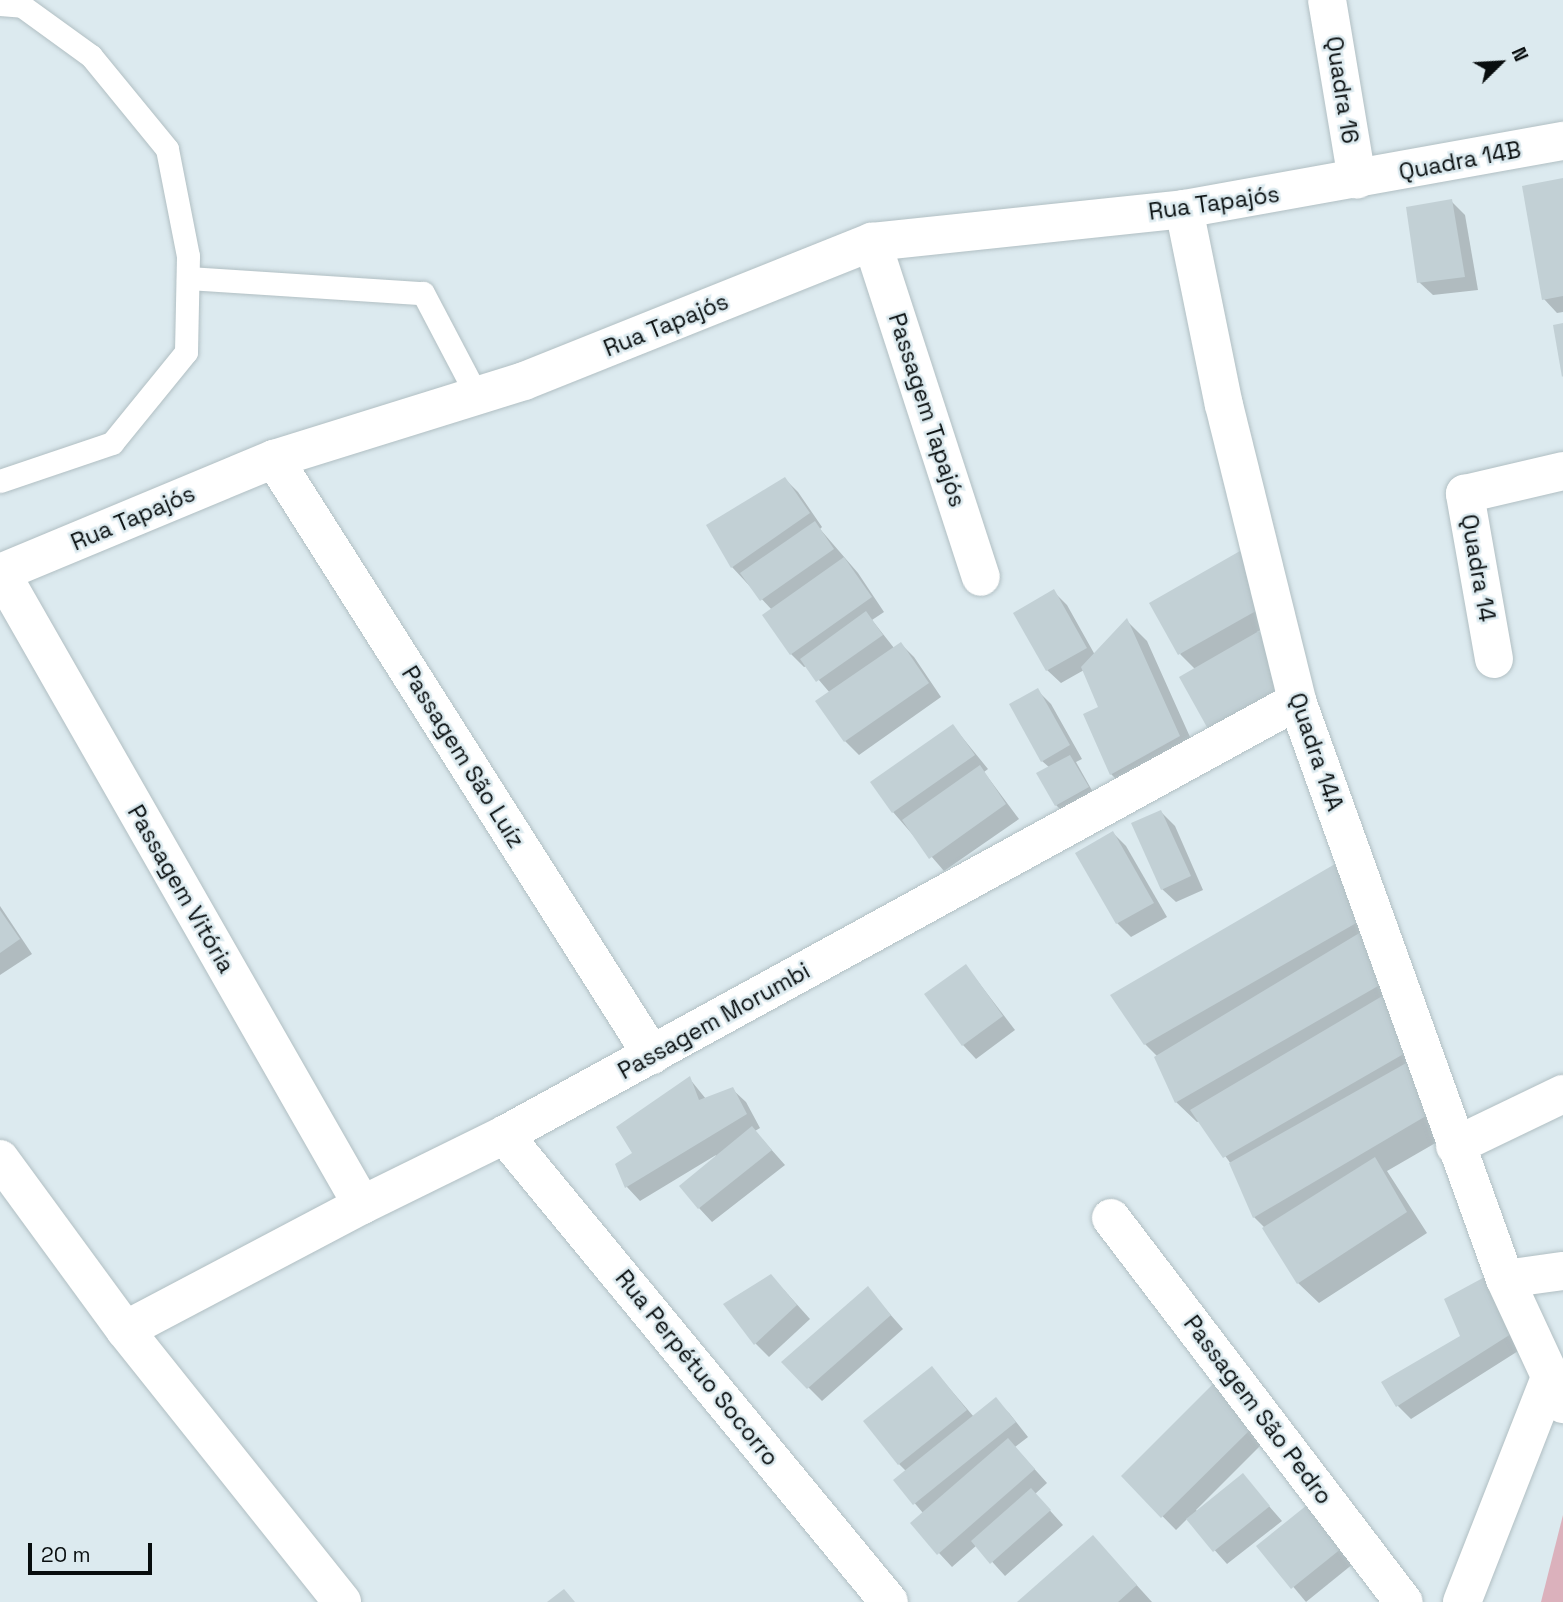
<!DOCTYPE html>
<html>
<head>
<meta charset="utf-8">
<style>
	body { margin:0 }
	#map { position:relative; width:1563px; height:1602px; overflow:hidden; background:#dceaef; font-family:"Space Grotesk",sans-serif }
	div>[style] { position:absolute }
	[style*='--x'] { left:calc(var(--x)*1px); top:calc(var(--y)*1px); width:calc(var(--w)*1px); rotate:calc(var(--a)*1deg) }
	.green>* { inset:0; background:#dbb1bc }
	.shadow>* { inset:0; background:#0003 }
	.building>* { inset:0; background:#c2d0d5 }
	.roads { filter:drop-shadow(0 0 2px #b1bfc3) drop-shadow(0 0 2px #b1bfc3) }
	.service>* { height:23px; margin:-11.5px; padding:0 11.5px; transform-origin:11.5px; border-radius:11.5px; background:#fff }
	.minor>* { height:38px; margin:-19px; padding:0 19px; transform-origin:19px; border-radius:19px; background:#fff }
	span { translate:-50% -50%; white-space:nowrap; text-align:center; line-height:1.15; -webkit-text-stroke:5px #dceaef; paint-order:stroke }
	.street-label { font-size:23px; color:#080d0e }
	.north { position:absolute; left:1465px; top:28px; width:70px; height:70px; -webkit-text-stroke:5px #dceaef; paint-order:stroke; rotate:66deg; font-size:19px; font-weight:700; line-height:28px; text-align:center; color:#080d0e }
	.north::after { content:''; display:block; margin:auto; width:24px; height:32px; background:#080d0e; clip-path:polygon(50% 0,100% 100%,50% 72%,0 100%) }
	.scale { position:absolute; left:28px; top:1543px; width:124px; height:32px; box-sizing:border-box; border:4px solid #080d0e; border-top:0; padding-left:9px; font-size:21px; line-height:24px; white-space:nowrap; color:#080d0e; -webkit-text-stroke:5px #dceaef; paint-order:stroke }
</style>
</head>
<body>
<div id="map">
	<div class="green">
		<div style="clip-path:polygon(1563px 1515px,1563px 1602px,1541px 1602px)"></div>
	</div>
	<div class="shadow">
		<div style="clip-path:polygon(1563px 180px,1563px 312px,1557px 313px,1544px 299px)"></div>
		<div style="clip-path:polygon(1451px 201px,1465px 215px,1478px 290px,1433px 295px,1419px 282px)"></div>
		<div style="clip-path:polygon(785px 479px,798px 492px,822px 527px,820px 529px,858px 573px,884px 612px,872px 620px,894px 648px,901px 644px,914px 657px,941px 697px,859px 755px,845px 741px,830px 693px,807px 666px,804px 667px,791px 654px,772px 610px,732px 567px)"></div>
		<div style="clip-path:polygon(1240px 553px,1283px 617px,1257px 632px,1272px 647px,1195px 669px,1180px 654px)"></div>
		<div style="clip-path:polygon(1054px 592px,1067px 605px,1095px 655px,1127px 621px,1147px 641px,1199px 757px,1131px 794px,1111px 774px,1101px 708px,1084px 670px,1061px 683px,1047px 670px)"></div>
		<div style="clip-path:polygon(1037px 690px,1051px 704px,1082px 759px,1076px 762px,1094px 794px,1063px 812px,1056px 805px,1050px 768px,1042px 761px)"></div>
		<div style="clip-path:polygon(953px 726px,988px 769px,984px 772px,1019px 819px,944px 871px,893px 812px)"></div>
		<div style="clip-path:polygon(1161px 812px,1175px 826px,1203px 890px,1176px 902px,1162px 889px)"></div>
		<div style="clip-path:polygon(1113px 833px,1126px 846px,1167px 917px,1131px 937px,1117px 923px)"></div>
		<div style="clip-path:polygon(1335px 866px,1355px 886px,1451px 1134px,1387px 1171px,1427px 1233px,1319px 1303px,1298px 1283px,1264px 1227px,1254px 1217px,1231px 1164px,1200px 1121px,1197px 1122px,1176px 1102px,1158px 1057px,1145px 1044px,1113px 996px)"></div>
		<div style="clip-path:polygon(0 906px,32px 954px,0 975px)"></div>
		<div style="clip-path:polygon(966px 966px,1015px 1030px,976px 1059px,963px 1045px)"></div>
		<div style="clip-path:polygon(689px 1078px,706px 1099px,732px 1089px,746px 1102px,760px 1128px,755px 1131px,785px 1165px,712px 1222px,699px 1208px,716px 1155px,640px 1201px,627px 1187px,617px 1165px,634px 1154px)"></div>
		<div style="clip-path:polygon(868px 1289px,903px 1329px,822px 1401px,783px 1362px)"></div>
		<div style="clip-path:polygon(784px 1290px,810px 1319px,769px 1357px,755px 1343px)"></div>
		<div style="clip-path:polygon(1446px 1299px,1534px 1341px,1411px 1419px,1397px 1405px,1462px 1337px)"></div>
		<div style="clip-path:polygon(932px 1368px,974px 1417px,995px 1400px,1009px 1413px,1028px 1437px,1015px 1447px,1047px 1483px,1035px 1494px,1063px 1525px,1005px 1576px,977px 1545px,952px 1567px,939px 1553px,923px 1513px,895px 1480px,906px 1471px,899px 1464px)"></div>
		<div style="clip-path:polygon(1215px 1385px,1268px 1438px,1196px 1510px,1198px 1512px,1243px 1476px,1282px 1521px,1227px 1564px,1187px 1519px,1176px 1530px,1123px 1476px)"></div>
		<div style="clip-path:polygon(1316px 1500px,1364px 1555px,1306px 1602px,1259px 1546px)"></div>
		<div style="clip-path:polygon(1093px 1537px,1152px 1602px,1020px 1602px)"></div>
	</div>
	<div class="building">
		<div style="clip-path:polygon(1563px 178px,1563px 296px,1542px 300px,1522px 186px)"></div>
		<div style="clip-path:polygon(1452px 199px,1465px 277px,1417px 283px,1406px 207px)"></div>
		<div style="clip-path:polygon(1563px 323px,1563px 376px,1562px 377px,1553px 325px)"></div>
		<div style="clip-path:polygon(785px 477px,810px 513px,731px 568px,706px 525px)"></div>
		<div style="clip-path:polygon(815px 521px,834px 549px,760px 601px,740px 573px)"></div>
		<div style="clip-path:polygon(1240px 551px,1270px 603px,1178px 655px,1149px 603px)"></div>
		<div style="clip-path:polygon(844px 557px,872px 597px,790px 655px,762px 615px)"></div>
		<div style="clip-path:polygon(1054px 589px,1087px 648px,1046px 671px,1013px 613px)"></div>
		<div style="clip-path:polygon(866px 611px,883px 635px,816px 682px,800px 659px)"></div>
		<div style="clip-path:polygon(1127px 618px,1180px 736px,1110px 775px,1083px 714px,1098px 707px,1081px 667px)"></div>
		<div style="clip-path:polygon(1259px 631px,1288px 684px,1208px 729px,1179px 677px)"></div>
		<div style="clip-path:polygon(901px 642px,929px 683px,844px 742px,815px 701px)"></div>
		<div style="clip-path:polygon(1038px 688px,1070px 745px,1041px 762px,1009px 704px)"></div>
		<div style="clip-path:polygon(953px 724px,975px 755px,892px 813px,870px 782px)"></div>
		<div style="clip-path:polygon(1070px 755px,1089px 787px,1055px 806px,1036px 773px)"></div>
		<div style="clip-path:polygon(980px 765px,1006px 804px,929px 859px,902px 820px)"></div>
		<div style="clip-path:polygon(1161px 810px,1191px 876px,1161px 890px,1131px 823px)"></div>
		<div style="clip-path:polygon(1113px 831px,1154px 903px,1116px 924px,1075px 853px)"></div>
		<div style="clip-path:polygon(1335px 864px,1358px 922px,1144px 1045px,1110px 995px)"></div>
		<div style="clip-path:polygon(0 910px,20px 939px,0 953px)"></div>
		<div style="clip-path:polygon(1361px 932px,1385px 982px,1175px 1103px,1154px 1057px)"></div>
		<div style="clip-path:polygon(966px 964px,1003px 1016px,962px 1046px,924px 994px)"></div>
		<div style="clip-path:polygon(1384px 995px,1407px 1052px,1223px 1158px,1190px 1110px)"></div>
		<div style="clip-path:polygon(1408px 1062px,1431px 1113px,1253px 1218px,1229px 1163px)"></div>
		<div style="clip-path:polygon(690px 1076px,699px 1100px,733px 1087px,747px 1114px,625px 1188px,615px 1164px,632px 1153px,616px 1127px)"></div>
		<div style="clip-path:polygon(752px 1126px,772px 1150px,698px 1209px,679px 1186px)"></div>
		<div style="clip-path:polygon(1375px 1157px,1407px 1212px,1297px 1284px,1262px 1228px)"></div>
		<div style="clip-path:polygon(1492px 1273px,1522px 1327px,1396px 1407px,1381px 1382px,1460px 1336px,1444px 1299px)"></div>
		<div style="clip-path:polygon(771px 1274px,797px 1305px,754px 1345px,723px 1304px)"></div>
		<div style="clip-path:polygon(868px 1286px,891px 1315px,807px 1389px,781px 1362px)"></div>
		<div style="clip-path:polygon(932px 1366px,967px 1410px,898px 1465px,863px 1421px)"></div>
		<div style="clip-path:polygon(1215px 1382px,1256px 1424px,1161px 1518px,1121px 1476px)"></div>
		<div style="clip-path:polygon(996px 1397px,1016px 1422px,913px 1505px,893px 1480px)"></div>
		<div style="clip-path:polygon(1008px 1438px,1035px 1469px,937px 1555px,910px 1523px)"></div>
		<div style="clip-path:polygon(1243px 1473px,1270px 1506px,1213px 1552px,1186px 1519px)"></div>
		<div style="clip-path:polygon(1031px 1488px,1051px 1510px,990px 1564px,971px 1541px)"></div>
		<div style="clip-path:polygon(1317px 1497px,1352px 1540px,1291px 1589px,1256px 1546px)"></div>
		<div style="clip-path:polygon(1093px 1535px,1137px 1585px,1118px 1602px,1017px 1602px)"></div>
		<div style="clip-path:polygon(564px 1589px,575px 1602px,547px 1602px)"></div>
	</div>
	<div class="roads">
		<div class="service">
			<div style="--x:0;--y:4;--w:22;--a:5"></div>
			<div style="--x:22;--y:6;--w:85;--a:35.9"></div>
			<div style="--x:91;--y:56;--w:120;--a:50.7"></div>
			<div style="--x:167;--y:149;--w:109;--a:78.9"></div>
			<div style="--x:188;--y:256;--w:96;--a:91.2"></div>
			<div style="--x:186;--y:352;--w:117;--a:129.1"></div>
			<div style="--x:112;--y:443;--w:118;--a:161.3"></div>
			<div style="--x:188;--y:278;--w:235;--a:3.7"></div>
			<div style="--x:423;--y:293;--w:116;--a:62.3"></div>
		</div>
		<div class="minor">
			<div style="--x:1327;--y:0;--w:182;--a:80.5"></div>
			<div style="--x:1184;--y:209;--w:200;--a:78.5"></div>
			<div style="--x:1224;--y:405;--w:305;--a:76.1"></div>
			<div style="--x:1297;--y:701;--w:614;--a:70.21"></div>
			<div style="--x:1505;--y:1279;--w:138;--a:65.1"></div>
			<div style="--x:872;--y:242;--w:352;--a:72"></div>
			<div style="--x:274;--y:459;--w:706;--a:57.62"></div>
			<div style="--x:0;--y:573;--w:297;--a:-22.6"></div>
			<div style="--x:274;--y:459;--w:262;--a:-17.3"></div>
			<div style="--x:524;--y:381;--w:375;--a:-21.8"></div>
			<div style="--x:872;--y:242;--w:314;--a:-6"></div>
			<div style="--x:1184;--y:209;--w:385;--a:-10.2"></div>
			<div style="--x:1;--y:573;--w:728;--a:60.26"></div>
			<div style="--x:1494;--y:659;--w:168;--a:-100"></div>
			<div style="--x:1465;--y:494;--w:101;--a:-13.2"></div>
			<div style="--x:504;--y:1135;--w:605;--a:50.5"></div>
			<div style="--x:1455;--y:1146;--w:120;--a:-25.7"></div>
			<div style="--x:0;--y:1159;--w:212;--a:53.8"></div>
			<div style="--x:125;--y:1330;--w:348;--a:51.4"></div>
			<div style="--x:1111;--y:1218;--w:483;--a:52.7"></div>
			<div style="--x:1505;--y:1279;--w:59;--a:-7.9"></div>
			<div style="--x:125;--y:1330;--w:268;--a:-27.8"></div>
			<div style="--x:362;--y:1205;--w:158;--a:-26.2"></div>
			<div style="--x:504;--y:1135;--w:904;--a:-28.69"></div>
			<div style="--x:1462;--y:1602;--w:241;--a:-68.6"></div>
		</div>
	</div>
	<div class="street-label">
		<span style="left:1342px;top:90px;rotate:81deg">Quadra 16</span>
		<span style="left:1460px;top:161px;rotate:-11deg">Quadra 14B</span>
		<span style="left:1214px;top:203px;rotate:-8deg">Rua Tapajós</span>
		<span style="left:666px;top:325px;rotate:-22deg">Rua Tapajós</span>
		<span style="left:927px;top:410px;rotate:72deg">Passagem Tapajós</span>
		<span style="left:133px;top:518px;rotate:-23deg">Rua Tapajós</span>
		<span style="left:1478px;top:568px;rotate:80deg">Quadra 14</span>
		<span style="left:1316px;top:752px;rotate:71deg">Quadra 14A</span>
		<span style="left:463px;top:757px;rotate:58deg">Passagem São Luíz</span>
		<span style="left:181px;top:889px;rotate:60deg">Passagem Vitória</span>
		<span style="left:714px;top:1021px;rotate:-29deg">Passagem Morumbi</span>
		<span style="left:697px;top:1368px;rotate:51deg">Rua Perpétuo Socorro</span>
		<span style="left:1258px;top:1410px;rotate:53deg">Passagem São Pedro</span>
	</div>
	<div class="north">N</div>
	<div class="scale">20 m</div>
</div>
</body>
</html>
